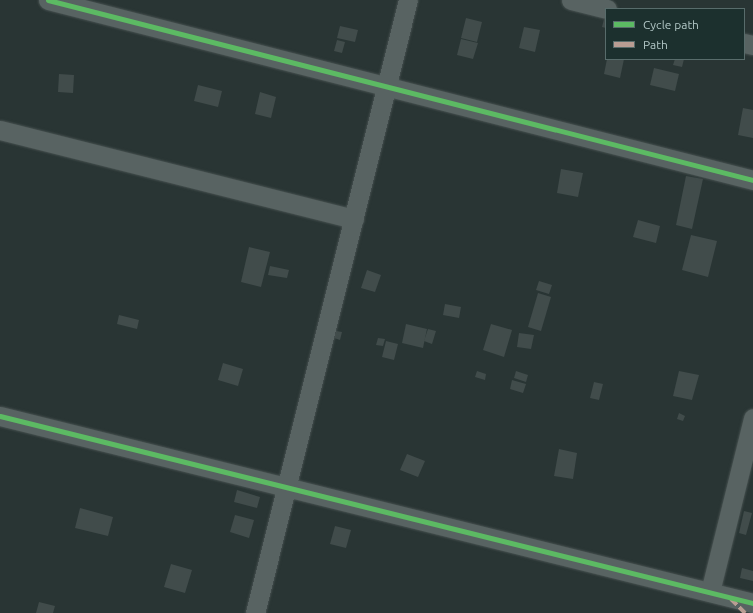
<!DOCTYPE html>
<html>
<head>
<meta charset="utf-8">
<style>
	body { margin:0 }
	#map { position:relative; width:753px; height:613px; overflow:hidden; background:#293534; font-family:Ubuntu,sans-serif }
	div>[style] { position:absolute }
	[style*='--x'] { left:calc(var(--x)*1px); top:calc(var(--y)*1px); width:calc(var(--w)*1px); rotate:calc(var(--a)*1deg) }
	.building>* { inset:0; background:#414c4b }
	.roads { filter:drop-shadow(0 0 1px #46504f) drop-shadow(0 0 1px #46504f) }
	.minor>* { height:19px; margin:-9.5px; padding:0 9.5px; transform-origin:9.5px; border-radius:9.5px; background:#586362 }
	.quiet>* { height:4px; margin-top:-2px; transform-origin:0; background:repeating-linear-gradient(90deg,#b99d93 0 8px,transparent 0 12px) }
	.cycleway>* { height:5px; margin:-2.5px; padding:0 2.5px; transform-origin:2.5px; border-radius:2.5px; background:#5cba63 }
	span { translate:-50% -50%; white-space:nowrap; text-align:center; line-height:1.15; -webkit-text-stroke:3px #1c302e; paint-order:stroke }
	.legend { position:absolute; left:605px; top:8px; width:140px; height:52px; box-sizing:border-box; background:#1c302e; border:1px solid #586c6b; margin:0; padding:5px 7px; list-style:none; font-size:12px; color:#b2c7c6 }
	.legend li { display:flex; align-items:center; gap:8px; height:20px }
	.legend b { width:20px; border:1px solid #586c6b }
</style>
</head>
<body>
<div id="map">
	<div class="building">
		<div style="clip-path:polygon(466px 18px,482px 22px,477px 42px,461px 38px)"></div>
		<div style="clip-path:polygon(604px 19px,606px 19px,606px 28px,602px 27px)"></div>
		<div style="clip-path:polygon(340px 26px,358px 30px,355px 42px,337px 38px)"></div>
		<div style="clip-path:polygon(524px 27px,540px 30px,535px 52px,519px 48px)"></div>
		<div style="clip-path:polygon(461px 39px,478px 43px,473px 59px,457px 55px)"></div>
		<div style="clip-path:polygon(337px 40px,345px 42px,342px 53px,334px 51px)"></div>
		<div style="clip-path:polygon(607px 59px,624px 59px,620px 78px,604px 74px)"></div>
		<div style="clip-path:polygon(675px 59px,684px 59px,682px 67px,673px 65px)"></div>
		<div style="clip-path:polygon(654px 68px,679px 74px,675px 91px,650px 85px)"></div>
		<div style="clip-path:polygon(59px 74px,74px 75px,73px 93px,58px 92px)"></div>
		<div style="clip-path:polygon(198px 85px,222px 91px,218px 107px,194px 101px)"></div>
		<div style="clip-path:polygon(260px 92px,276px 97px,271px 118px,255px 114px)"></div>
		<div style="clip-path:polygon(743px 108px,753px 110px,753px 138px,738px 135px)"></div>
		<div style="clip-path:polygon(561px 169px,583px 173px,578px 197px,557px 193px)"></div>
		<div style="clip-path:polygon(686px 176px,703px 179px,692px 229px,676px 225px)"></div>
		<div style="clip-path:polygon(638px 220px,660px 226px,656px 243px,633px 237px)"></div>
		<div style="clip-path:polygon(691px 235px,717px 241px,708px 277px,682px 270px)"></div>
		<div style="clip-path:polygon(249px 247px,270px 252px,261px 287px,241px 282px)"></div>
		<div style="clip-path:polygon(270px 266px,289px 270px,287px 278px,268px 275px)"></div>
		<div style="clip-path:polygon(367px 270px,381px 275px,375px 292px,361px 288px)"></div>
		<div style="clip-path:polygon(539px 281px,552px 285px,549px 294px,536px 290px)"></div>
		<div style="clip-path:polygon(538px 293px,551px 297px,541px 331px,528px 327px)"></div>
		<div style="clip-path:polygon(445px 304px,461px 307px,459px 318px,443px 315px)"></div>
		<div style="clip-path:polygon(119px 315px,139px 320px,137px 329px,117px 324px)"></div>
		<div style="clip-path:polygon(406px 324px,427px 329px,423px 348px,402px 343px)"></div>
		<div style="clip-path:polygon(491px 324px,512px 330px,504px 357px,483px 350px)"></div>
		<div style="clip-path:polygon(428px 329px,436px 331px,432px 344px,424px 341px)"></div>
		<div style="clip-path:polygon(336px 331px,342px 332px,340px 340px,334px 338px)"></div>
		<div style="clip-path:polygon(519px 333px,534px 335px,531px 349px,517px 347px)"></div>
		<div style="clip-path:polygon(378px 338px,385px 339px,383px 346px,376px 345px)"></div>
		<div style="clip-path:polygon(386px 341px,398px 344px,394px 360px,382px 357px)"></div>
		<div style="clip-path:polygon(223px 363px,243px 369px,238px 386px,218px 380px)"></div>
		<div style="clip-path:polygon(477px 371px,486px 374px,485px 380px,475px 377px)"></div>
		<div style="clip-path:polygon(516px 371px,528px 375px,526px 382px,514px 378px)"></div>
		<div style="clip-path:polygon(679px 371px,699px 375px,692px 400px,673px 396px)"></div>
		<div style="clip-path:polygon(512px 380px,526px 384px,523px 393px,510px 389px)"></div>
		<div style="clip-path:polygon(594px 382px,603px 384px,599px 400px,590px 398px)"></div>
		<div style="clip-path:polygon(679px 413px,685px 416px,683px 421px,677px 419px)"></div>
		<div style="clip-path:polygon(559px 449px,577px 453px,573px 479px,554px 476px)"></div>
		<div style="clip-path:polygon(407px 454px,425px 461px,418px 477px,400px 470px)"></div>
		<div style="clip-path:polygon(237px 490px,260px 497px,257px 508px,234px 502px)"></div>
		<div style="clip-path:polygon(80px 508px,113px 517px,108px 536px,75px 528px)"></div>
		<div style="clip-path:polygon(744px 511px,752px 513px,746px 535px,739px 533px)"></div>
		<div style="clip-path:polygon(235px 515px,254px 520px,249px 538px,230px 532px)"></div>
		<div style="clip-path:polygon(335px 526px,351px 530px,346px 548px,330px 544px)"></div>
		<div style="clip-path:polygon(171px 564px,192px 570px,185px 593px,164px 587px)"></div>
		<div style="clip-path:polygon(742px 568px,753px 571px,753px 581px,740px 578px)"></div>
		<div style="clip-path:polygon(39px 602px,55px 606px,53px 613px,36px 613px)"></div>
	</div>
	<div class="roads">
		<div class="minor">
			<div style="--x:48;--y:0;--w:728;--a:14.32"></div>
			<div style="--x:571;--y:0;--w:37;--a:14"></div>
			<div style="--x:744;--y:43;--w:9;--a:13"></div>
			<div style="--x:0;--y:130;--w:365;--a:14.1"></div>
			<div style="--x:0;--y:416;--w:776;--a:13.95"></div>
			<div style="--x:710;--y:592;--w:179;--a:-76.1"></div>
			<div style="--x:255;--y:613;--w:632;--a:-75.99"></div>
		</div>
	</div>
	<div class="quiet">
		<div style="--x:731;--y:599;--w:20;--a:45"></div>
	</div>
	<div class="cycleway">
		<div style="--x:48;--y:0;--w:728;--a:14.32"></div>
		<div style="--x:0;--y:416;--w:776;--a:13.95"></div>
	</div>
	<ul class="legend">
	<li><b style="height:5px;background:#5cba63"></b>Cycle path</li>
	<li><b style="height:5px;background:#b99d93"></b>Path</li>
	</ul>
</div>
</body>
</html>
